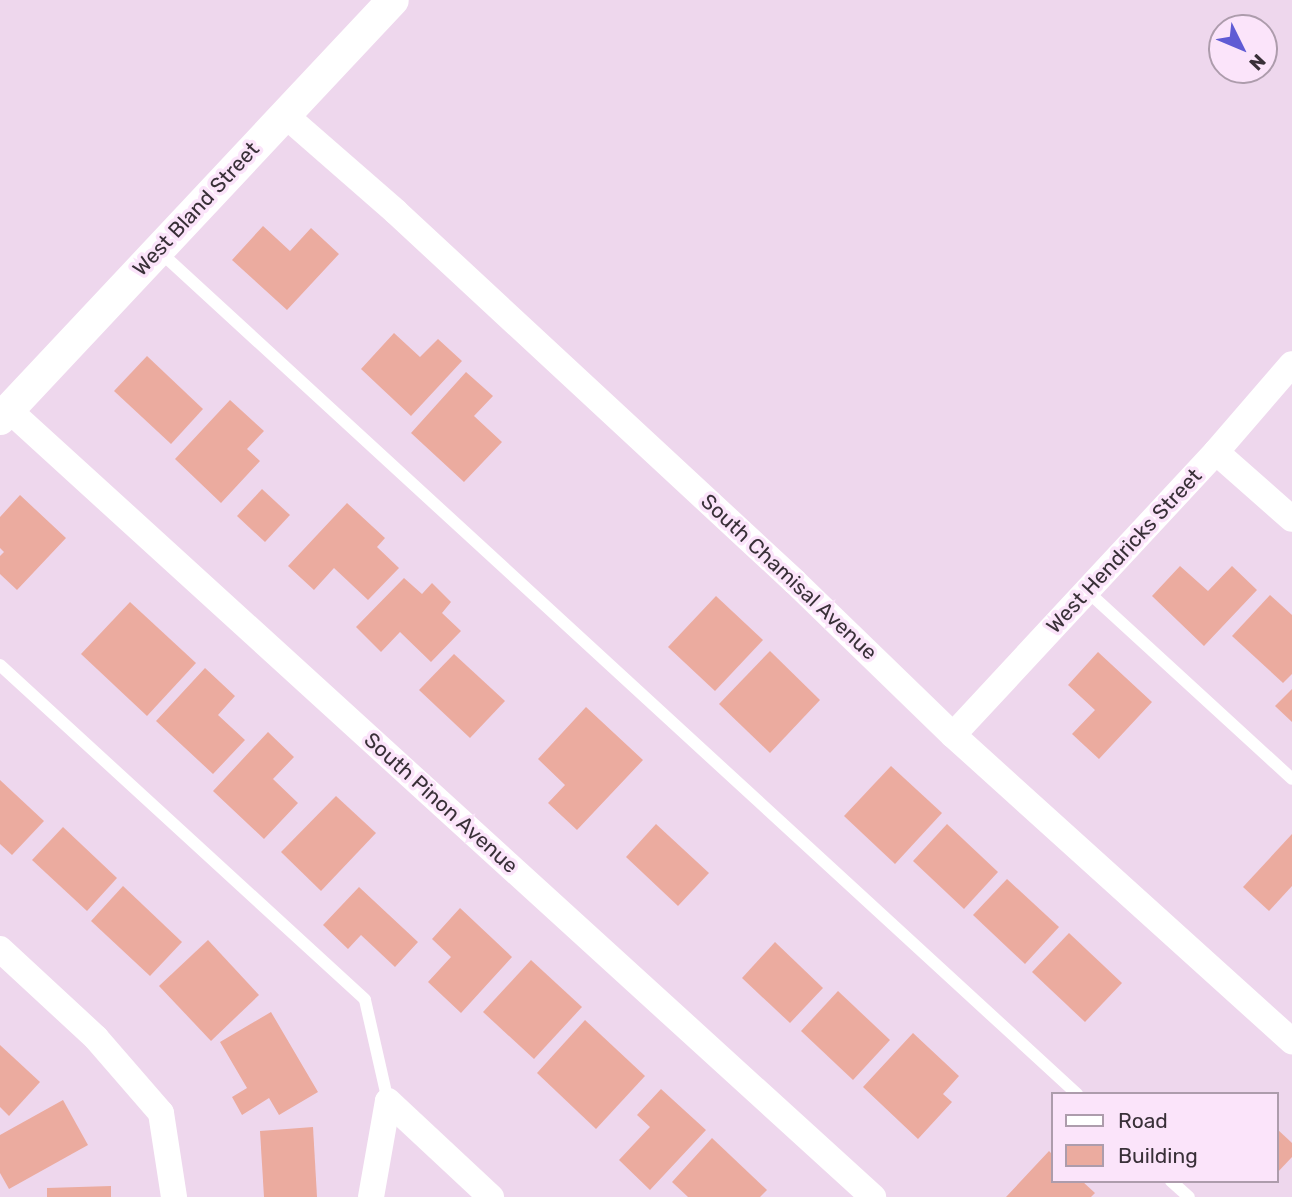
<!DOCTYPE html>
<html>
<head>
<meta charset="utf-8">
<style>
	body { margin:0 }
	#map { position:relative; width:1292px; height:1197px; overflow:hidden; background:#eed7ed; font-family:Rubik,sans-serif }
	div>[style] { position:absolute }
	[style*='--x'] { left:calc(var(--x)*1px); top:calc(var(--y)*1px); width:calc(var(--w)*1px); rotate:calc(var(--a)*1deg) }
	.building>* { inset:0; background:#ebab9f }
	.service>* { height:12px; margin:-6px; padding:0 6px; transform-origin:6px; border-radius:6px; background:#fff }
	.minor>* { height:26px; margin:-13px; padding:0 13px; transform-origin:13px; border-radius:13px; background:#fff }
	.tertiary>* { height:32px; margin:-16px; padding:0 16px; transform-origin:16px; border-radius:16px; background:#fff }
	span { translate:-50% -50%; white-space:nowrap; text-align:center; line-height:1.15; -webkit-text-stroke:7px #fbe4fa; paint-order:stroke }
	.street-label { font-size:21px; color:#393038 }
	.legend { position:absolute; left:1051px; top:1092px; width:228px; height:91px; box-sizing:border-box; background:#fbe4fa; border:2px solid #ad9cac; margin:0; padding:9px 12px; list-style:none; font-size:21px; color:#393038 }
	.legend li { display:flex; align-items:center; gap:14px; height:35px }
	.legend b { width:35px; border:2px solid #ad9cac }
	.north { position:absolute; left:1208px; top:14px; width:70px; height:70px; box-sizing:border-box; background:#fbe4fa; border:2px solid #ad9cac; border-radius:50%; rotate:133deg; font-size:19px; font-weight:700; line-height:28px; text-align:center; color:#393038 }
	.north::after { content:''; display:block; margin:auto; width:24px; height:32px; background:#5f5bd4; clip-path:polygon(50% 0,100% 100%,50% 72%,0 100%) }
</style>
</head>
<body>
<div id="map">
	<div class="building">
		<div style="clip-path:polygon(263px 226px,290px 251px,311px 228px,339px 254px,287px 310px,232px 260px)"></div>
		<div style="clip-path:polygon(394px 333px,420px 357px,438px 339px,462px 361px,411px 416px,361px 369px)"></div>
		<div style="clip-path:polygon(147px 356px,203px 409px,171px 444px,114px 391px)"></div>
		<div style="clip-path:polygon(466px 372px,493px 396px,474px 416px,502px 442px,464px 482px,411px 433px)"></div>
		<div style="clip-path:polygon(230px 400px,264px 431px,247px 449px,260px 461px,221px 503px,175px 459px)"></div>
		<div style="clip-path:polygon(262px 489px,290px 515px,265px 542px,237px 516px)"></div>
		<div style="clip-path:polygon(20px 495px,66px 538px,17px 590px,0 574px,0 556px,4px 552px,0 548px,0 517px)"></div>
		<div style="clip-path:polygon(347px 503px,385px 538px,377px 547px,399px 568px,368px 600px,334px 568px,314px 590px,288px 566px)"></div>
		<div style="clip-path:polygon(1180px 566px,1208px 591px,1232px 566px,1257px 590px,1204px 646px,1152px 596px)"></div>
		<div style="clip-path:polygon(404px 578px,422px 594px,432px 583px,451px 602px,442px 613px,461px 631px,431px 662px,400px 632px,381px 652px,356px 627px)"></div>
		<div style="clip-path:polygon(1270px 595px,1292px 615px,1292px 674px,1283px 683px,1232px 636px)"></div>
		<div style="clip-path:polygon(716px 596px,763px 640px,715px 691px,668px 647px)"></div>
		<div style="clip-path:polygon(130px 602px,196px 663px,147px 716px,81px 654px)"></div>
		<div style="clip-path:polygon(770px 651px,820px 700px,770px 753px,719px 704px)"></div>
		<div style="clip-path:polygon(1098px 652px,1152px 702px,1099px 759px,1072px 734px,1095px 710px,1068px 685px)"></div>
		<div style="clip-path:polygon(454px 654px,505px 701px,470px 738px,419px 690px)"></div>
		<div style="clip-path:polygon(205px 668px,235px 696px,218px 715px,245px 740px,213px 774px,156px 721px)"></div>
		<div style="clip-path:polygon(1292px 689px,1292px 722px,1275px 706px)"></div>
		<div style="clip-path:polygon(586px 707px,643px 760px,577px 830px,548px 803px,565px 785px,538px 759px)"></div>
		<div style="clip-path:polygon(268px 732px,294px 757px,273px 779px,298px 803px,264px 839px,213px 791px)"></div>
		<div style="clip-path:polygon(891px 766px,942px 813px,895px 864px,844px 816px)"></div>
		<div style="clip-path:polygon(0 780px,44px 821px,12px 855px,0 844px)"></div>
		<div style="clip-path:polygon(336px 796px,376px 833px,321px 891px,281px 852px)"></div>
		<div style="clip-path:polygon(656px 824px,709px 873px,678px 906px,626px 857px)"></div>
		<div style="clip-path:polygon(947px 824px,998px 872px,964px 909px,913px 861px)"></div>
		<div style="clip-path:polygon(63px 827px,117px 878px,87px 911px,32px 860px)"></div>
		<div style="clip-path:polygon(1292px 834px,1292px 886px,1269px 911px,1243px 887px)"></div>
		<div style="clip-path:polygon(1007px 879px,1059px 927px,1025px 964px,973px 915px)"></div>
		<div style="clip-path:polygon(123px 886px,182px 942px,150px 976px,91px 921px)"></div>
		<div style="clip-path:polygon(359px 887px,418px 942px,395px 967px,361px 935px,348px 949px,323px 925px)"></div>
		<div style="clip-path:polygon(460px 908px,512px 957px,461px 1013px,428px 982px,451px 957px,432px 939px)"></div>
		<div style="clip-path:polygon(1069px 933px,1122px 983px,1085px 1022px,1032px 972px)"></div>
		<div style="clip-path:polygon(208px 940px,259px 995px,211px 1041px,159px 986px)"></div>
		<div style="clip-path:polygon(775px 942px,823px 988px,790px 1023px,742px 978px)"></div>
		<div style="clip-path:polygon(531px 960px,582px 1007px,534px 1059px,483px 1012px)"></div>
		<div style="clip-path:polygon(838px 991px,890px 1040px,853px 1080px,801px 1031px)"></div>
		<div style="clip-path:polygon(271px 1012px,318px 1092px,279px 1115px,269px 1098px,242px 1115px,232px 1097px,247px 1088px,220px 1042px)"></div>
		<div style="clip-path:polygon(585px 1020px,645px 1076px,596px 1129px,537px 1073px)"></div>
		<div style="clip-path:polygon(913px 1033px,959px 1076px,943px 1094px,952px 1102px,918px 1139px,863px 1087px)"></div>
		<div style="clip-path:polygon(0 1045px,40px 1082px,9px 1116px,0 1107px)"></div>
		<div style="clip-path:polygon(661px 1089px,706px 1130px,650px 1190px,619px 1160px,650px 1127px,637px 1115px)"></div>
		<div style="clip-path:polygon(63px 1100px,88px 1145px,9px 1189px,0 1173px,0 1135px)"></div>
		<div style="clip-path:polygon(313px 1127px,317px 1197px,264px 1197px,260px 1131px)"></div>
		<div style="clip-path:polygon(1276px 1128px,1292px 1143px,1292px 1157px,1276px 1174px)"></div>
		<div style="clip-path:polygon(712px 1138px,767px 1190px,760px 1197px,688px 1197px,672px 1182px)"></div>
		<div style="clip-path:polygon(1049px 1151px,1052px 1154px,1052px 1181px,1082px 1181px,1095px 1193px,1091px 1197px,1006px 1197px)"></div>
		<div style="clip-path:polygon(111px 1186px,111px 1197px,47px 1197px,47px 1188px)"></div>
	</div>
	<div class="service">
		<div style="--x:158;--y:250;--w:1248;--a:42.56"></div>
		<div style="--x:1087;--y:591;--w:278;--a:42.5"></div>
		<div style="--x:0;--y:665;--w:495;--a:42.5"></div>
		<div style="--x:365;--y:1000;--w:104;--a:77.2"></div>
		<div style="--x:1171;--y:1181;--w:24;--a:42"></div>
	</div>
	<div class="minor">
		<div style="--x:285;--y:115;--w:147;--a:41.1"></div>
		<div style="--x:396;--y:212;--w:544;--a:42.84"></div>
		<div style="--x:795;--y:582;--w:220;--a:44.1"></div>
		<div style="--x:953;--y:735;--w:457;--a:42.1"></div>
		<div style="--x:9;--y:410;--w:1169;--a:42.33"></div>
		<div style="--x:1216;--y:452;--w:101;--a:41.4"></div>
		<div style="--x:953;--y:735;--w:386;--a:-47.1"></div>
		<div style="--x:1216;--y:452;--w:116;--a:-49.2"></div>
		<div style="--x:0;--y:949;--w:131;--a:42.8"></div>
		<div style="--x:96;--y:1038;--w:99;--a:49.1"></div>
		<div style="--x:161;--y:1113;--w:85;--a:81.2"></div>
		<div style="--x:371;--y:1197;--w:97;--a:-80"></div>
		<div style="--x:388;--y:1101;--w:141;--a:43"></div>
	</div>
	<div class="tertiary">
		<div style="--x:0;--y:419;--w:574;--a:-46.83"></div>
	</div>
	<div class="street-label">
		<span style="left:196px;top:209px;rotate:-47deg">West Bland Street</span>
		<span style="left:1124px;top:551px;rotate:-47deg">West Hendricks Street</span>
		<span style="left:789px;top:577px;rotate:43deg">South Chamisal Avenue</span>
		<span style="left:441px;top:803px;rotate:42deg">South Pinon Avenue</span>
	</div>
	<ul class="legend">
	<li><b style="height:9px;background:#fff"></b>Road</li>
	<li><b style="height:19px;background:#ebab9f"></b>Building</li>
	</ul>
	<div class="north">N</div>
</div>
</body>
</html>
